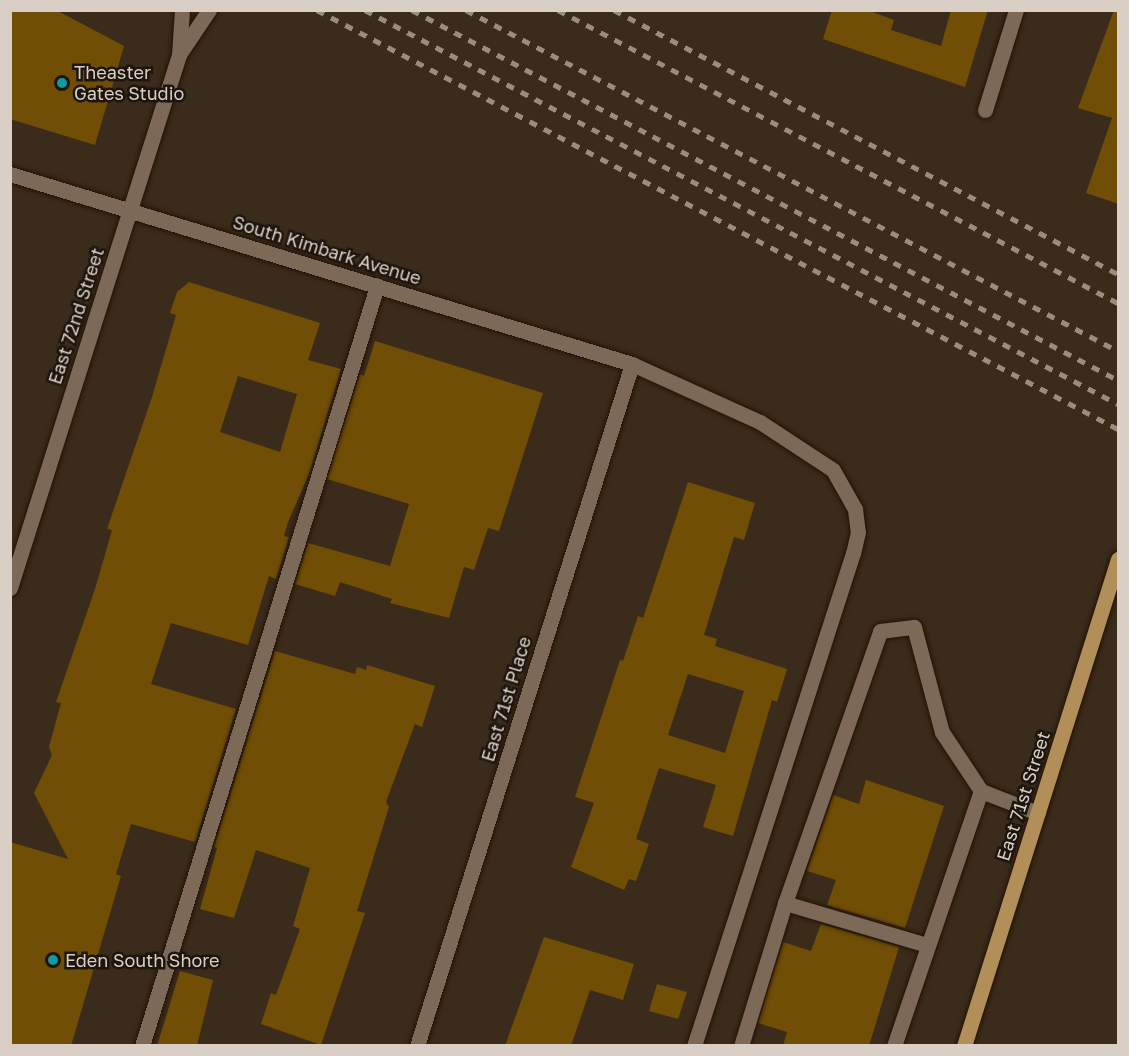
<!DOCTYPE html>
<html>
<head>
<meta charset="utf-8">
<style>
	body { margin:0 }
	#map { position:relative; width:1129px; height:1056px; overflow:hidden; background:#3b2b1b; font-family:"Golos Text",sans-serif }
	div>[style] { position:absolute }
	[style*='--x'] { left:calc(var(--x)*1px); top:calc(var(--y)*1px); width:calc(var(--w)*1px); rotate:calc(var(--a)*1deg) }
	.building>* { inset:0; background:#704e06 }
	.roads { filter:drop-shadow(0 0 2px #221304) drop-shadow(0 0 2px #221304) }
	.minor>* { height:15px; margin:-7.5px; padding:0 7.5px; transform-origin:7.5px; border-radius:7.5px; background:#7c6958 }
	.major>* { height:15px; margin:-7.5px; padding:0 7.5px; transform-origin:7.5px; border-radius:7.5px; background:#b28f59 }
	.rail>* { height:4.5px; margin-top:-2.25px; transform-origin:0; background:repeating-linear-gradient(90deg,#998c80 0 8px,transparent 0 16px) }
	.dots>* { width:16px; height:16px; translate:-50% -50%; box-sizing:border-box; border:3px solid #1d150e; border-radius:50% }
	span { translate:-50% -50%; white-space:nowrap; text-align:center; line-height:1.15; -webkit-text-stroke:5px #1d150e; paint-order:stroke }
	.poi-label { font-size:18px; color:#dacfc5 }
	.left { translate:0 -50%; text-align:left }
	.street-label { font-size:18px; color:#dacfc5 }
	.frame { position:absolute; inset:0; border:12px solid #dacfc5; pointer-events:none }
</style>
</head>
<body>
<div id="map">
	<div class="building">
		<div style="clip-path:polygon(10px 10px,56px 10px,124px 46px,95px 145px,10px 119px)"></div>
		<div style="clip-path:polygon(832px 10px,867px 10px,894px 20px,891px 30px,941px 46px,951px 10px,988px 10px,965px 87px,823px 39px)"></div>
		<div style="clip-path:polygon(1114px 10px,1119px 11px,1119px 204px,1086px 193px,1112px 118px,1078px 108px)"></div>
		<div style="clip-path:polygon(evenodd,189px 282px,320px 323px,308px 360px,341px 369px,309px 474px,288px 522px,284px 536px,289px 537px,276px 579px,269px 576px,248px 645px,171px 623px,151px 684px,236px 709px,195px 842px,131px 824px,116px 874px,121px 876px,71px 1046px,10px 1046px,10px 842px,68px 859px,34px 793px,52px 755px,49px 747px,61px 703px,56px 702px,95px 589px,112px 530px,107px 529px,152px 397px,176px 315px,170px 313px,177px 292px,189px 282px,238px 376px,297px 394px,280px 452px,220px 432px,238px 376px)"></div>
		<div style="clip-path:polygon(375px 341px,543px 393px,499px 531px,488px 528px,474px 570px,464px 567px,449px 618px,390px 603px,392px 599px,340px 582px,335px 596px,295px 584px,308px 543px,390px 566px,409px 504px,327px 479px,360px 374px,364px 376px)"></div>
		<div style="clip-path:polygon(evenodd,688px 482px,755px 503px,744px 540px,734px 537px,704px 635px,717px 639px,715px 646px,787px 669px,777px 702px,772px 700px,733px 836px,703px 827px,716px 785px,659px 768px,636px 839px,649px 844px,636px 881px,629px 879px,624px 890px,571px 867px,594px 803px,575px 797px,620px 660px,623px 661px,638px 616px,643px 618px,688px 482px,688px 674px,744px 691px,725px 753px,668px 735px,688px 674px)"></div>
		<div style="clip-path:polygon(275px 651px,355px 674px,357px 667px,366px 670px,367px 665px,435px 686px,422px 727px,415px 724px,386px 802px,389px 807px,357px 911px,365px 913px,321px 1045px,261px 1024px,271px 993px,276px 995px,300px 929px,293px 926px,310px 868px,256px 850px,234px 918px,200px 909px,217px 848px,214px 847px)"></div>
		<div style="clip-path:polygon(866px 780px,944px 806px,905px 928px,827px 905px,836px 880px,807px 871px,833px 795px,859px 804px)"></div>
		<div style="clip-path:polygon(821px 924px,899px 947px,869px 1046px,783px 1046px,787px 1032px,758px 1023px,783px 942px,811px 951px)"></div>
		<div style="clip-path:polygon(544px 937px,634px 964px,623px 1000px,590px 990px,571px 1046px,505px 1046px)"></div>
		<div style="clip-path:polygon(180px 971px,213px 980px,197px 1046px,157px 1046px)"></div>
		<div style="clip-path:polygon(657px 984px,687px 992px,678px 1019px,649px 1011px)"></div>
	</div>
	<div class="roads">
		<div class="minor">
			<div style="--x:180;--y:53;--w:52;--a:-56"></div>
			<div style="--x:985;--y:110;--w:105;--a:-72.8"></div>
			<div style="--x:10;--y:174;--w:650;--a:16.99"></div>
			<div style="--x:632;--y:364;--w:141;--a:24.4"></div>
			<div style="--x:760;--y:422;--w:87;--a:33.3"></div>
			<div style="--x:833;--y:470;--w:45;--a:60.6"></div>
			<div style="--x:855;--y:509;--w:23;--a:83"></div>
			<div style="--x:858;--y:532;--w:22;--a:103"></div>
			<div style="--x:853;--y:553;--w:518;--a:107.88"></div>
			<div style="--x:10;--y:588;--w:559;--a:-72.41"></div>
			<div style="--x:179;--y:55;--w:45;--a:-86.2"></div>
			<div style="--x:785;--y:903;--w:288;--a:-70.7"></div>
			<div style="--x:880;--y:631;--w:34;--a:-7"></div>
			<div style="--x:914;--y:627;--w:109;--a:75.1"></div>
			<div style="--x:942;--y:732;--w:71;--a:56.5"></div>
			<div style="--x:981;--y:791;--w:61;--a:21.1"></div>
			<div style="--x:142;--y:1046;--w:796;--a:-72.82"></div>
			<div style="--x:417;--y:1046;--w:715;--a:-72.5"></div>
			<div style="--x:741;--y:1046;--w:150;--a:-72.9"></div>
			<div style="--x:785;--y:903;--w:148;--a:16.5"></div>
			<div style="--x:894;--y:1046;--w:269;--a:-71.2"></div>
		</div>
		<div class="major">
			<div style="--x:964;--y:1046;--w:511;--a:-72.45"></div>
		</div>
	</div>
	<div class="rail">
		<div style="--x:317;--y:10;--w:904;--a:27.61"></div>
		<div style="--x:365;--y:10;--w:850;--a:27.62"></div>
		<div style="--x:412;--y:10;--w:797;--a:27.66"></div>
		<div style="--x:466;--y:10;--w:736;--a:27.61"></div>
		<div style="--x:558;--y:10;--w:632;--a:27.62"></div>
		<div style="--x:614;--y:10;--w:569;--a:27.65"></div>
	</div>
	<div class="dots">
		<div style="left:62px;top:83px;background:#0f9aa8"></div>
		<div style="left:53px;top:960px;background:#0f9aa8"></div>
	</div>
	<div class="poi-label">
		<span class="left" style="left:74px;top:83px">Theaster<br>Gates Studio</span>
		<span class="left" style="left:65px;top:960px">Eden South Shore</span>
	</div>
	<div class="street-label">
		<span style="left:327px;top:250px;rotate:17deg">South Kimbark Avenue</span>
		<span style="left:76px;top:316px;rotate:-72deg">East 72nd Street</span>
		<span style="left:506px;top:699px;rotate:-73deg">East 71st Place</span>
		<span style="left:1023px;top:796px;rotate:-72deg">East 71st Street</span>
	</div>
	<div class="frame"></div>
</div>
</body>
</html>
